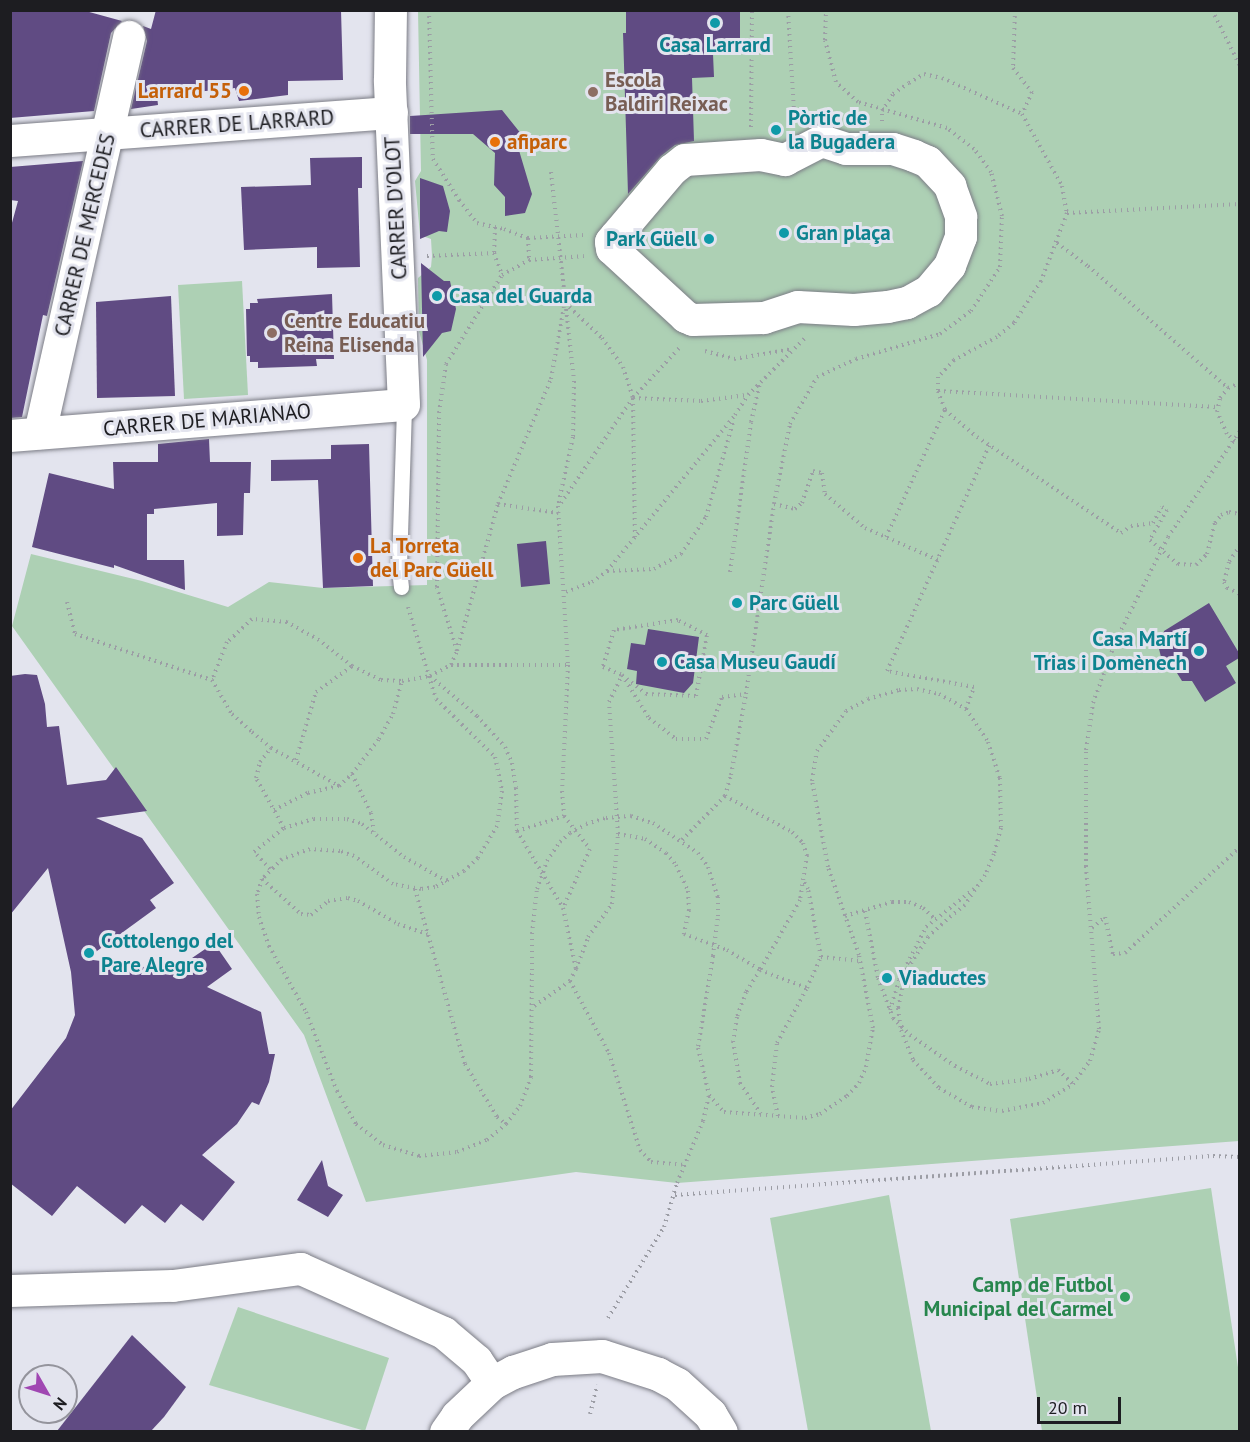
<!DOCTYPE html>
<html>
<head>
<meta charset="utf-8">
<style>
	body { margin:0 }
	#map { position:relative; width:1250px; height:1442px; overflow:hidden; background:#e3e4ee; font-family:"PT Sans",sans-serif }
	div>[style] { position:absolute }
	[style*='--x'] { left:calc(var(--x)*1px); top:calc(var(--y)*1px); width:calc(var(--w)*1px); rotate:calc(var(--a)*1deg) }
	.green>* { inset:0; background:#add0b4 }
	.building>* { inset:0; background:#604b83 }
	.path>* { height:4px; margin-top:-2px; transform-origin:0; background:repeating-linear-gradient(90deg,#9c9da5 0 1.5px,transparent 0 6px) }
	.roads { filter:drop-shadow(0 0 2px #7c7d86) drop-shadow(0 0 2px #7c7d86) }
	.lane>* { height:15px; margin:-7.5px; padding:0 7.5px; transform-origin:7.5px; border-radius:7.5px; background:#fff }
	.street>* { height:32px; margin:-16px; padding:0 16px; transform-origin:16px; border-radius:16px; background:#fff }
	.secondary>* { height:33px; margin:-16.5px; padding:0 16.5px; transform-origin:16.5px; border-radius:16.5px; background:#fff }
	.path-bridge>* { height:4px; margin-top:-2px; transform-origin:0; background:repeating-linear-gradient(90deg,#9c9da5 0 1.5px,transparent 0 6px) }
	.dots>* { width:16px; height:16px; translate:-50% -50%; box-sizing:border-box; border:3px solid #e3e4ee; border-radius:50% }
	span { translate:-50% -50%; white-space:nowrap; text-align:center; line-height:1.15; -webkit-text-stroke:6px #e3e4ee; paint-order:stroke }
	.culture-label { font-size:21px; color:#0d838f; font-weight:700 }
	.left { translate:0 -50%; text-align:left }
	.right { translate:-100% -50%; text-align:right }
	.education-label { font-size:21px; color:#785e54; font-weight:700 }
	.food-label { font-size:21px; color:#c56008; font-weight:700 }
	.street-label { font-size:21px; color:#1d1d21 }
	.leisure-label { font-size:21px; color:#27864d; font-weight:700 }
	.frame { position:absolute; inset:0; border:12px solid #1d1d21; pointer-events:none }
	.north { position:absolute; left:18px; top:1364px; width:60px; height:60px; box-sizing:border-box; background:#e3e4ee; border:2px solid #94949c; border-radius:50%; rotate:129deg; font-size:16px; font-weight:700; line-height:24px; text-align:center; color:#1d1d21 }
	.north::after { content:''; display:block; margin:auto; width:21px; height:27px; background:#a047b2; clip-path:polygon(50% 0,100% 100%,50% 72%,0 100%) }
	.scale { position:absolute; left:1037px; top:1397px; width:84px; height:27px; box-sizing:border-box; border:3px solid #1d1d21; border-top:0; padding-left:8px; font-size:18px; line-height:21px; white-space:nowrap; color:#1d1d21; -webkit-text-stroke:4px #e3e4ee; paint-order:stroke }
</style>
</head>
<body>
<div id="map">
	<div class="green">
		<div style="clip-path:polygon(418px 11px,1239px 11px,1239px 1141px,677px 1183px,576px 1172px,366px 1202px,304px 1035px,12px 626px,31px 554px,142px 581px,228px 607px,269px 582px,323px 588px,427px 585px,427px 360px,419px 331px,418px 278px,431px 267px,432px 256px,431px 239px,420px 235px,415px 181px,421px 171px)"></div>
		<div style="clip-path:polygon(242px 281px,248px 395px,184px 399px,178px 285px)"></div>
		<div style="clip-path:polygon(1211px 1188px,1239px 1374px,1239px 1431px,1042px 1431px,1010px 1219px)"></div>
		<div style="clip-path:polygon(889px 1195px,931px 1431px,808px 1431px,770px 1218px)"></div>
		<div style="clip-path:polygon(238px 1307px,389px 1358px,365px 1431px,209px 1385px)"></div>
	</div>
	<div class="building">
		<div style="clip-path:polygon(10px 10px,82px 10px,122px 21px,111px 33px,94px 111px,10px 118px)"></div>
		<div style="clip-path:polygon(156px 10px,341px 10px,343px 80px,288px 81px,288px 95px,239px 101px,235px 88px,157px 96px,158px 105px,131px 109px,147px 41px,143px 26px,151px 29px)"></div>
		<div style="clip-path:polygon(626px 10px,740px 10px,740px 53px,713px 54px,714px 77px,692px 78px,694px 141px,675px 145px,661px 156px,628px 194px,623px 33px,626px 33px)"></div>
		<div style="clip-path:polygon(502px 110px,522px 135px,518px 147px,532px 194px,525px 213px,505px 216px,505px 197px,494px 185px,495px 153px,473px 134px,410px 134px,410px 116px)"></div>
		<div style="clip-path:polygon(362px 157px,362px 188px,358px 188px,360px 267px,317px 268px,317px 247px,244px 250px,241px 187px,311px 185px,310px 158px)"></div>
		<div style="clip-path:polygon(83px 161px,47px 316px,43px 315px,22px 417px,10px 418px,10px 230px,18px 201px,10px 200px,10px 167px)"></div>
		<div style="clip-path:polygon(420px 178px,443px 186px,450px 211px,447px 232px,439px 231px,420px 239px)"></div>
		<div style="clip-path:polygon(421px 263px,444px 281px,450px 281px,456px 309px,451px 331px,442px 333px,423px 357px)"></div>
		<div style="clip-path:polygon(332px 294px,334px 359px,316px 359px,317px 366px,258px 368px,258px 362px,250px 362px,250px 356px,247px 356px,246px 309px,250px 309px,250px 303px,258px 303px,257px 299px)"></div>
		<div style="clip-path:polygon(171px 296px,175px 396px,97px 398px,96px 302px)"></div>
		<div style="clip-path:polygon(209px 439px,210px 462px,251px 462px,250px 493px,244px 493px,243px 535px,217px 536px,217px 503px,154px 509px,154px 514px,147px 514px,147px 560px,184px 560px,185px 590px,114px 565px,114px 568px,32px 547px,49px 473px,114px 489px,113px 462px,158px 462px,158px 444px)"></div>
		<div style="clip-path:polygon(369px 444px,373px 586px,323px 588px,318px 480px,271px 481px,271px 460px,331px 459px,331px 445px)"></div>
		<div style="clip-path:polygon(546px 541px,550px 584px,521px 587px,517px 544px)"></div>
		<div style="clip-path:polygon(1209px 603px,1239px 653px,1239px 658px,1226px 666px,1236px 683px,1205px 702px,1192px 681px,1182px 681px,1177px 673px,1163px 665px,1159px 649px,1164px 631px)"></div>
		<div style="clip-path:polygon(648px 629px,699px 637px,693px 683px,684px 693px,636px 684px,637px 671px,627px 669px,631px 643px,645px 645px)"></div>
		<div style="clip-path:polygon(25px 674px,37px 675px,45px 704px,47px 727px,59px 726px,67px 785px,106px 780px,116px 767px,147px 811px,96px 818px,142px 838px,174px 883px,150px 900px,156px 908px,86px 959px,173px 971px,214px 943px,232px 969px,207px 987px,261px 1012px,269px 1054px,275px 1054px,269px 1082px,259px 1105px,252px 1102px,237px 1124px,202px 1155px,235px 1182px,203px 1221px,181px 1204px,165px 1223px,142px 1205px,125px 1224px,77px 1186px,52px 1216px,10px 1183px,10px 1111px,66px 1038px,75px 1015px,71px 972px,48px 868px,10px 915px,10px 676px)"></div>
		<div style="clip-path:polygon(322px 1160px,328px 1186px,343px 1195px,328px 1217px,297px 1200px)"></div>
		<div style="clip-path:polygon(132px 1335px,186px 1387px,164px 1417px,151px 1431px,57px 1431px)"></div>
	</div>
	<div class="path">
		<div style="--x:429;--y:10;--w:149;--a:88.5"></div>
		<div style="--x:433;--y:159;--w:49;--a:57.6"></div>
		<div style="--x:459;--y:200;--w:29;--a:52"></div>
		<div style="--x:477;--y:223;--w:28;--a:13"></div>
		<div style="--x:504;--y:229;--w:26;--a:21"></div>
		<div style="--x:528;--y:238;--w:55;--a:-3.1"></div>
		<div style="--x:788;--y:10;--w:100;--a:86.6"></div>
		<div style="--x:794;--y:110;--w:10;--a:73"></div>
		<div style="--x:1015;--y:10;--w:58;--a:92"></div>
		<div style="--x:1013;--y:68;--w:31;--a:52"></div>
		<div style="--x:1032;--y:92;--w:24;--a:114"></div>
		<div style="--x:1212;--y:10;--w:63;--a:63.4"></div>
		<div style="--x:1238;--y:10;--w:3;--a:45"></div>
		<div style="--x:882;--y:121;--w:10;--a:-90"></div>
		<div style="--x:882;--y:111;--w:20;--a:-57"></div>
		<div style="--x:893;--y:94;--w:19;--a:-35"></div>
		<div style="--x:909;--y:83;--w:17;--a:-31"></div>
		<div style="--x:924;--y:74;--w:18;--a:13"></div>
		<div style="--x:942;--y:78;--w:88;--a:24.2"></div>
		<div style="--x:1022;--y:114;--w:82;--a:60.9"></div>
		<div style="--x:1062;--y:186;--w:27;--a:80"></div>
		<div style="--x:1067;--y:213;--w:73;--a:110.9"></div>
		<div style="--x:1041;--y:281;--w:50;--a:122.7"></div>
		<div style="--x:1014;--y:323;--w:22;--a:141"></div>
		<div style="--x:997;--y:337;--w:49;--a:151.9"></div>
		<div style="--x:954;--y:360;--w:23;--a:133"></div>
		<div style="--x:938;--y:377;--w:14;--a:90"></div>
		<div style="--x:938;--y:391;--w:20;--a:70"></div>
		<div style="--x:945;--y:410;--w:42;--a:40.2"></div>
		<div style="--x:977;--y:437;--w:173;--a:33.7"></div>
		<div style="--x:1121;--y:533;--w:12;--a:-35"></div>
		<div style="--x:1131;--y:526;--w:22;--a:-8"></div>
		<div style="--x:1153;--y:523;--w:18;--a:-61"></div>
		<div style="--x:1162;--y:507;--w:6;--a:31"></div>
		<div style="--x:751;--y:127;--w:117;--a:-89.5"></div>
		<div style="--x:551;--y:172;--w:210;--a:83.7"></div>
		<div style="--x:574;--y:381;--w:56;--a:91"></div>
		<div style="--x:573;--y:437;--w:71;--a:102.3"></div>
		<div style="--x:558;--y:506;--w:159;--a:86.4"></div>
		<div style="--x:568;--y:665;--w:126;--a:92.7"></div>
		<div style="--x:562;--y:791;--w:25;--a:85"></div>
		<div style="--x:564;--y:816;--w:42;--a:51.8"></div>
		<div style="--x:590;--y:849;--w:65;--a:114.6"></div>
		<div style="--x:1067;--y:213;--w:173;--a:-3"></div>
		<div style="--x:495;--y:227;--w:26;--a:92"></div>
		<div style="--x:494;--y:253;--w:23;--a:70"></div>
		<div style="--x:528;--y:238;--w:22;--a:87"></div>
		<div style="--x:1057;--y:243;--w:39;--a:37"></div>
		<div style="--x:1088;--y:266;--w:186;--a:41.1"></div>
		<div style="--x:427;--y:256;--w:67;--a:-2.6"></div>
		<div style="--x:565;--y:303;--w:51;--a:43.4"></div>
		<div style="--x:602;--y:338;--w:36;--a:54"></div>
		<div style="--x:623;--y:367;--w:33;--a:72"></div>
		<div style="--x:633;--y:398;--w:140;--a:89.2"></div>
		<div style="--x:705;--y:351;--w:30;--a:15"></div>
		<div style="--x:734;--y:359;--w:59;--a:-9.8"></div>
		<div style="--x:938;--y:391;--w:280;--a:3.3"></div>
		<div style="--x:633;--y:398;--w:68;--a:2.5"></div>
		<div style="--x:701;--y:401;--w:47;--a:-7.3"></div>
		<div style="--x:1235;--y:441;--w:11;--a:-139"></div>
		<div style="--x:1227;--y:434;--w:24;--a:-114"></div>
		<div style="--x:1217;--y:412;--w:14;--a:-78"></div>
		<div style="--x:1220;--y:398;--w:13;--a:-51"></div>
		<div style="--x:1228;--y:388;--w:13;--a:-23"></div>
		<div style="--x:561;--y:503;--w:127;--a:-55.6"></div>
		<div style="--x:633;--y:398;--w:69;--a:-47.3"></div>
		<div style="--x:498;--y:504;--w:61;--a:8.5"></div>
		<div style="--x:774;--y:504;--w:22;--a:13"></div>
		<div style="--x:795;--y:509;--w:9;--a:-41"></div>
		<div style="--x:802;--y:503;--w:34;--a:-71"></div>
		<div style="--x:813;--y:471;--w:9;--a:13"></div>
		<div style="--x:822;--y:473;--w:21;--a:82"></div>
		<div style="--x:825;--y:494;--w:52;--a:40.4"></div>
		<div style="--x:865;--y:528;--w:80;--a:23.7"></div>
		<div style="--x:1167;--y:510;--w:34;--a:120"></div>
		<div style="--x:1150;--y:540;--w:37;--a:41"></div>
		<div style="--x:1178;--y:564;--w:18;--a:3"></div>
		<div style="--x:1196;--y:565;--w:16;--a:-45"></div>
		<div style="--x:1207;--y:554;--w:32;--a:-76"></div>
		<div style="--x:1215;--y:523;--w:10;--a:-53"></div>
		<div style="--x:1221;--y:515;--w:9;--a:-21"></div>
		<div style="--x:1229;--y:512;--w:11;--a:10"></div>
		<div style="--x:886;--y:537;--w:140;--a:-65.1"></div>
		<div style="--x:1240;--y:545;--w:20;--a:123"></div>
		<div style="--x:1229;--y:562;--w:21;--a:104"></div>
		<div style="--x:1224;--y:582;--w:7;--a:63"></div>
		<div style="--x:1227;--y:588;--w:14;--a:25"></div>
		<div style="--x:607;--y:571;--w:47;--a:-2.4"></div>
		<div style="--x:654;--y:569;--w:31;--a:-29"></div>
		<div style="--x:681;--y:554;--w:45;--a:-56"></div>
		<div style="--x:706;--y:517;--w:102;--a:-74.1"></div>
		<div style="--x:730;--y:572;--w:151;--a:-82"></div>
		<div style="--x:751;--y:422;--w:39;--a:-77"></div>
		<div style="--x:566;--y:592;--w:28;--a:-21"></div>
		<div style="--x:592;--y:582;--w:19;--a:-36"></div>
		<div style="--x:607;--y:571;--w:202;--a:-50.6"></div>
		<div style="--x:735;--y:415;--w:24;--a:-57"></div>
		<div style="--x:748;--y:395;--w:81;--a:-45"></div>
		<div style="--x:67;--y:602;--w:33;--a:76"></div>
		<div style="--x:75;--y:634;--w:145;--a:18.6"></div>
		<div style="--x:408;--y:607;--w:96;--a:73.1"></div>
		<div style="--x:436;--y:699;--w:83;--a:44.5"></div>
		<div style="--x:495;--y:757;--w:35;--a:78"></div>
		<div style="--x:502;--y:791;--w:35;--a:98"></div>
		<div style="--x:497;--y:826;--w:37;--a:121"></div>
		<div style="--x:478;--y:858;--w:19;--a:137"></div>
		<div style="--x:464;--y:871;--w:33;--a:151"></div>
		<div style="--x:435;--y:887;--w:14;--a:172"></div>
		<div style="--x:421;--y:889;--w:28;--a:-170"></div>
		<div style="--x:393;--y:884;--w:48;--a:-144.3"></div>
		<div style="--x:354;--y:856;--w:15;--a:-160"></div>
		<div style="--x:340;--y:851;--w:30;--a:-176"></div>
		<div style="--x:310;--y:849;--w:30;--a:160"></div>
		<div style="--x:282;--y:859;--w:28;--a:135"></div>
		<div style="--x:262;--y:879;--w:16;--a:108"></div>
		<div style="--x:257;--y:894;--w:23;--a:85"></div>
		<div style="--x:259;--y:917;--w:31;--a:71"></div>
		<div style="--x:269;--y:946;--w:76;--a:60.7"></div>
		<div style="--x:306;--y:1012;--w:85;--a:68.6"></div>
		<div style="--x:337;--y:1091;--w:38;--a:60"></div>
		<div style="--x:356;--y:1124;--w:34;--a:38"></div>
		<div style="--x:383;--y:1145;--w:38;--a:17"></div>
		<div style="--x:419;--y:1156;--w:38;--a:-6"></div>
		<div style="--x:457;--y:1152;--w:32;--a:-22"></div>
		<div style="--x:487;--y:1140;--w:25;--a:-40"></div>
		<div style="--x:506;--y:1124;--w:23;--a:-52"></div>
		<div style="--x:520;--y:1106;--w:31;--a:-69"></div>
		<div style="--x:531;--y:1077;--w:107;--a:-89.5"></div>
		<div style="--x:457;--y:651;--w:153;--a:-74.4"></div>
		<div style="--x:498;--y:504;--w:136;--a:-67"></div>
		<div style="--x:551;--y:379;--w:73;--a:-79.8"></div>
		<div style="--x:451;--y:665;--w:117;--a:0"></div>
		<div style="--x:352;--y:666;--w:32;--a:26"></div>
		<div style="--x:381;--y:680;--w:21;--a:3"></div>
		<div style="--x:402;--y:681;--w:28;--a:-10"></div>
		<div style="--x:430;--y:676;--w:24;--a:-28"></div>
		<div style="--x:451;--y:665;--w:15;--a:-67"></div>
		<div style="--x:457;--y:651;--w:67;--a:-107.4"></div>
		<div style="--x:437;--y:587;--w:174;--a:-89.3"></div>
		<div style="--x:439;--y:413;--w:49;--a:-81.9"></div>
		<div style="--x:446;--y:364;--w:105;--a:-57.8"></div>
		<div style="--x:502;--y:275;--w:31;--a:-29"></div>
		<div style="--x:529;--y:260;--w:55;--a:-4.2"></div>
		<div style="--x:622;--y:675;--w:31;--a:38"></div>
		<div style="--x:646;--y:694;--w:50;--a:2.3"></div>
		<div style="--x:696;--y:696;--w:62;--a:-79.8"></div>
		<div style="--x:707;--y:635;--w:33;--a:-153"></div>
		<div style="--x:678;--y:620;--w:65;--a:171.1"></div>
		<div style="--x:614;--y:630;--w:39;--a:107"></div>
		<div style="--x:603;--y:667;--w:21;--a:23"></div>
		<div style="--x:622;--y:675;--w:51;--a:57.9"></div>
		<div style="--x:649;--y:718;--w:34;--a:38"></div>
		<div style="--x:676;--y:739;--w:30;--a:0"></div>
		<div style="--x:706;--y:739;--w:45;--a:-69.1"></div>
		<div style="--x:722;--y:697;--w:24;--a:-7"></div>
		<div style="--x:430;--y:676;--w:62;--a:40.4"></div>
		<div style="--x:477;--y:716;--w:42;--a:47.9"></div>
		<div style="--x:505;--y:747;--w:17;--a:66"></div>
		<div style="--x:512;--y:763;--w:25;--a:81"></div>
		<div style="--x:516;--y:788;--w:43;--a:88.7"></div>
		<div style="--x:517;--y:831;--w:90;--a:59.1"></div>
		<div style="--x:563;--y:908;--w:62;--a:78"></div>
		<div style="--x:576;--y:969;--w:13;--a:117"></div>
		<div style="--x:570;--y:981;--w:44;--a:145.2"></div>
		<div style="--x:966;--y:709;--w:23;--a:-70"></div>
		<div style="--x:974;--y:687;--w:88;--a:-169.6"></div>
		<div style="--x:887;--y:671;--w:249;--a:-65.6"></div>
		<div style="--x:296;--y:760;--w:71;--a:-73.6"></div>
		<div style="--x:316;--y:692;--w:44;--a:-35.8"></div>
		<div style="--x:352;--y:666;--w:42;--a:-141.8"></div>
		<div style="--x:319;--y:640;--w:37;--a:-151"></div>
		<div style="--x:287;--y:622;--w:35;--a:-175"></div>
		<div style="--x:252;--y:619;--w:34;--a:137"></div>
		<div style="--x:227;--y:642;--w:41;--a:111.5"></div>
		<div style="--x:212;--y:680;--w:39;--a:60"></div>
		<div style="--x:232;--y:714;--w:27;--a:42"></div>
		<div style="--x:252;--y:732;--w:25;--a:40"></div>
		<div style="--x:271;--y:748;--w:78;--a:29.2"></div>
		<div style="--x:352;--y:774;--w:43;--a:64"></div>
		<div style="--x:371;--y:813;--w:19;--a:81"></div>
		<div style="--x:725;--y:796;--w:76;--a:28.2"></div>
		<div style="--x:792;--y:832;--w:16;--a:45"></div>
		<div style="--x:803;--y:843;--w:13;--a:72"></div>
		<div style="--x:807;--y:855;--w:46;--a:98.8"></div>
		<div style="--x:800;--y:900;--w:81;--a:119.7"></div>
		<div style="--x:760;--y:970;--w:50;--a:21"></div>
		<div style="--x:807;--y:988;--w:34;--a:-66"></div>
		<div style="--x:821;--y:957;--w:69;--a:-100.8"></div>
		<div style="--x:808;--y:889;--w:8;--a:-120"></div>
		<div style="--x:274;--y:810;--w:38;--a:-27"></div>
		<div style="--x:308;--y:793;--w:32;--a:-13"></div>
		<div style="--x:339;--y:786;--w:18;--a:-43"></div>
		<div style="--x:352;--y:774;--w:44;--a:-52.4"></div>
		<div style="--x:379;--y:739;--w:29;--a:-61"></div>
		<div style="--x:393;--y:714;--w:34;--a:-75"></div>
		<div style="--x:653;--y:823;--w:54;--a:33.7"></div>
		<div style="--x:698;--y:853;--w:17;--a:54"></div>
		<div style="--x:708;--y:867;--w:32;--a:72"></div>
		<div style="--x:718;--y:897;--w:20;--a:90"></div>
		<div style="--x:284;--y:828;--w:31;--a:-17"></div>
		<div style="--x:314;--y:819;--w:33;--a:0"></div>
		<div style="--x:347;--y:819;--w:16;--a:18"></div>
		<div style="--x:362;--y:824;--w:53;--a:38.2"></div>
		<div style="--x:404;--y:857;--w:51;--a:29.6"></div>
		<div style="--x:517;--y:831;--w:49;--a:-17.7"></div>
		<div style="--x:618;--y:834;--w:27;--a:10"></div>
		<div style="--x:645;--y:839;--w:25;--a:34"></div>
		<div style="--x:666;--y:853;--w:16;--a:50"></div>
		<div style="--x:676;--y:865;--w:29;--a:65"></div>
		<div style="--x:688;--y:891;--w:19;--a:87"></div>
		<div style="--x:689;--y:910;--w:25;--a:102"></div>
		<div style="--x:684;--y:934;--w:46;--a:20.4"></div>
		<div style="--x:727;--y:950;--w:39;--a:31"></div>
		<div style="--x:760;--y:970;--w:26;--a:122"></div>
		<div style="--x:746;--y:992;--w:27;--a:110"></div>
		<div style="--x:737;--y:1017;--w:24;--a:99"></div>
		<div style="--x:733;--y:1041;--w:43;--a:80.5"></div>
		<div style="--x:740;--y:1083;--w:37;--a:56"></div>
		<div style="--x:682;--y:840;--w:62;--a:-45.7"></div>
		<div style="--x:725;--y:796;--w:22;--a:-74"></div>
		<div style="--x:731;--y:775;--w:82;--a:-79.5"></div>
		<div style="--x:746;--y:694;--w:192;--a:-81.6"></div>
		<div style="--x:774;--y:504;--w:82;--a:-78.7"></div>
		<div style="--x:790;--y:424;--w:54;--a:-60.1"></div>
		<div style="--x:817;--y:377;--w:43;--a:-24.8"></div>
		<div style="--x:856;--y:359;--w:88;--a:-16.6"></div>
		<div style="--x:940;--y:334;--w:39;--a:-37"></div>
		<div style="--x:971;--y:311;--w:53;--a:-56.6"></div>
		<div style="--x:1000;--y:267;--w:51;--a:-87.8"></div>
		<div style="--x:1002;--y:216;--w:45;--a:-104"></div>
		<div style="--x:991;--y:172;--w:29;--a:-126"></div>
		<div style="--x:974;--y:149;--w:34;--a:-142"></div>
		<div style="--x:947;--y:128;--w:93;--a:-163.7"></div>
		<div style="--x:858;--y:102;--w:30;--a:-138"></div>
		<div style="--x:836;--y:82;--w:43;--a:-104.7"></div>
		<div style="--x:825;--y:40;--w:30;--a:-88"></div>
		<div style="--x:270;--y:869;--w:23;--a:-133"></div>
		<div style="--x:254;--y:852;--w:38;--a:-39"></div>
		<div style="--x:284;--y:828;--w:57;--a:-119.2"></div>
		<div style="--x:256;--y:778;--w:16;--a:-76"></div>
		<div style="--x:260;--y:762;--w:18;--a:-52"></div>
		<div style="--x:262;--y:879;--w:52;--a:41.9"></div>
		<div style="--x:301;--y:914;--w:10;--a:6"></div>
		<div style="--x:311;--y:915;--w:22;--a:-39"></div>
		<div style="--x:328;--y:901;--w:20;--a:-9"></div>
		<div style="--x:348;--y:898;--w:10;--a:17"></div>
		<div style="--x:358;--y:901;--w:46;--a:29.9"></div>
		<div style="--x:398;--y:924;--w:31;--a:19"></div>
		<div style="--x:415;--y:889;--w:182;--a:74.1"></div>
		<div style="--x:465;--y:1064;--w:62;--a:58.9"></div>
		<div style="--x:497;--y:1117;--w:11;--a:38"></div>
		<div style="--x:865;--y:911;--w:68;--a:79"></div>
		<div style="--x:878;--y:978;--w:43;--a:69.4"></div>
		<div style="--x:893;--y:1018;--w:24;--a:45"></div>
		<div style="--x:910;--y:1035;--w:55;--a:34.6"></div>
		<div style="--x:955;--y:1066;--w:39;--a:27"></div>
		<div style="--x:990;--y:1084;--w:39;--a:-7"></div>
		<div style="--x:1029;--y:1079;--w:30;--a:-17"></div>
		<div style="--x:1058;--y:1070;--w:21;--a:43"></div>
		<div style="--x:845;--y:916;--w:49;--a:-16.6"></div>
		<div style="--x:892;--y:902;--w:17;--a:0"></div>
		<div style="--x:909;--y:902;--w:15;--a:23"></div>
		<div style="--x:923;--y:908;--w:18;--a:43"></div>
		<div style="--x:1092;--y:928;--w:17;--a:-40"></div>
		<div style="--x:1105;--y:917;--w:38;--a:78"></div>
		<div style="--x:1113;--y:954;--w:12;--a:-5"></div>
		<div style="--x:1125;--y:953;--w:156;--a:-42.7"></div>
		<div style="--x:713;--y:956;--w:93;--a:99.3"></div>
		<div style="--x:698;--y:1048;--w:48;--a:76.8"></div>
		<div style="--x:709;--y:1095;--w:23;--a:49"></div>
		<div style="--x:724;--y:1112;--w:81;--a:4.2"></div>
		<div style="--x:805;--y:1118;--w:16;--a:-15"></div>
		<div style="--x:820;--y:1114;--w:32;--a:-34"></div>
		<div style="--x:847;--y:1096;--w:18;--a:-47"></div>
		<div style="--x:859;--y:1083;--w:17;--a:-66"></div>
		<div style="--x:866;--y:1067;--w:40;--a:-80"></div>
		<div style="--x:873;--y:1028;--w:74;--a:-100.9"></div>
		<div style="--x:859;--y:955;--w:93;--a:-109.4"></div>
		<div style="--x:828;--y:867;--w:87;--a:-100.5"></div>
		<div style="--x:812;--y:781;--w:30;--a:-81"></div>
		<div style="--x:817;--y:751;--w:49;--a:-54.1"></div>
		<div style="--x:846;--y:711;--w:25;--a:-29"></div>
		<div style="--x:868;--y:699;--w:32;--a:-16"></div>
		<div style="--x:899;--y:690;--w:18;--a:-3"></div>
		<div style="--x:917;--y:689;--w:23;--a:13"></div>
		<div style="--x:939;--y:694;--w:31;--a:29"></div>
		<div style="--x:966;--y:709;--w:40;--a:56"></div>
		<div style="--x:988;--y:742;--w:38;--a:72"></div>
		<div style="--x:1000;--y:778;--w:50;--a:88.9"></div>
		<div style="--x:1001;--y:828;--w:27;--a:105"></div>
		<div style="--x:994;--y:854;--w:23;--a:113"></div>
		<div style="--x:985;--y:875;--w:36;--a:124"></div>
		<div style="--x:965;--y:905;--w:18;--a:142"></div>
		<div style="--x:821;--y:957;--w:39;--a:6"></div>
		<div style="--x:576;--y:969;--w:34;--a:-69"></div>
		<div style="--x:588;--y:937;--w:41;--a:-54"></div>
		<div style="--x:612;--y:904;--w:70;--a:-85.1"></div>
		<div style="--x:618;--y:834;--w:132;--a:-93.9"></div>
		<div style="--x:609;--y:702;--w:30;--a:-64"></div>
		<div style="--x:570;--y:981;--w:82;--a:61.6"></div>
		<div style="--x:609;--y:1053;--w:102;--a:72.3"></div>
		<div style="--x:640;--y:1150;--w:16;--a:47"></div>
		<div style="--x:651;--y:1162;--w:33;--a:5"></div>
		<div style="--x:890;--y:1010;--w:31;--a:-73"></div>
		<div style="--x:899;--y:980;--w:59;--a:-63"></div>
		<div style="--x:926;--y:927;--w:63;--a:-38.5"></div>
		<div style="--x:1043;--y:1103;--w:36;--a:-32"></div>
		<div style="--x:1073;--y:1084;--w:29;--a:-54"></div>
		<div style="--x:1090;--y:1061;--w:33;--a:-74"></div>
		<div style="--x:1099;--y:1029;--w:163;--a:-94.6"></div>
		<div style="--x:1086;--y:867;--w:117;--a:-90"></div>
		<div style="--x:1086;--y:750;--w:48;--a:-81.5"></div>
		<div style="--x:1093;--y:703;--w:67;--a:-69.9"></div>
		<div style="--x:1116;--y:640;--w:115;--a:-63.2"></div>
		<div style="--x:1168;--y:537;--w:128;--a:-55.8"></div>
		<div style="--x:778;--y:1116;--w:30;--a:-102"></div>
		<div style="--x:772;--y:1087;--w:44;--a:-83.5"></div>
		<div style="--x:777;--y:1043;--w:63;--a:-61.4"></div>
		<div style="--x:675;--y:1195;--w:539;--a:-4.15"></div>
		<div style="--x:1213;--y:1156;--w:27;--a:2"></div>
		<div style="--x:608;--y:1318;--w:107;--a:-58.4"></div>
		<div style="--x:664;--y:1227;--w:46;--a:-73.5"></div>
		<div style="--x:677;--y:1183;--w:67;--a:-67.2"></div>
		<div style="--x:703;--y:1121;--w:27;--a:-77"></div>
		<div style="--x:590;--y:1414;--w:30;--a:-76"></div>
	</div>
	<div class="roads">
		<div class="lane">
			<div style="--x:401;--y:587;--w:20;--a:-96"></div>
			<div style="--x:399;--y:567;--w:162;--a:-88.2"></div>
		</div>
		<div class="street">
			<div style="--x:10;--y:141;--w:383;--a:-4.2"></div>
			<div style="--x:822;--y:141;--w:25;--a:18"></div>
			<div style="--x:846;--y:149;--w:47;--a:0"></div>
			<div style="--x:893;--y:149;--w:22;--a:18"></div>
			<div style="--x:914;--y:156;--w:15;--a:23"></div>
			<div style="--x:928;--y:162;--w:33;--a:47"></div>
			<div style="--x:950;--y:186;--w:33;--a:70"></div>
			<div style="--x:961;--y:217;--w:20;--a:90"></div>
			<div style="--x:961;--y:237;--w:31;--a:111"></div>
			<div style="--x:950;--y:266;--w:33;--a:130"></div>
			<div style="--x:929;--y:291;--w:25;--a:151"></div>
			<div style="--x:907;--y:303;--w:19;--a:168"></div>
			<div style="--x:888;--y:307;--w:34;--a:175"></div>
			<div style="--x:854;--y:310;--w:56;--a:-176.9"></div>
			<div style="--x:798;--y:307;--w:36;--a:162"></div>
			<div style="--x:764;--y:318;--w:71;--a:178.4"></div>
			<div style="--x:693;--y:320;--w:8;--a:-157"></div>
			<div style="--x:686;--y:317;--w:100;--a:-137.4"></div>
			<div style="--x:612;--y:249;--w:7;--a:-98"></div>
			<div style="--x:611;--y:242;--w:8;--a:-50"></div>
			<div style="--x:616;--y:236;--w:87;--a:-49.7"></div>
			<div style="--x:672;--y:170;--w:16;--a:-38"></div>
			<div style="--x:685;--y:160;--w:76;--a:-3.8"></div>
			<div style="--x:761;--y:155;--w:25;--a:12"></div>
			<div style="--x:785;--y:160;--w:42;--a:-27.2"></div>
			<div style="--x:40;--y:433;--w:406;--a:-77.3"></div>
			<div style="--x:10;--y:436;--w:395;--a:-4.5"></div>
			<div style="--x:404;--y:405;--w:325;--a:-92.5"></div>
			<div style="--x:390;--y:80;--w:70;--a:-89.2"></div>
			<div style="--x:10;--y:1291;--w:163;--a:-1.8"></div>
			<div style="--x:173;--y:1286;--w:129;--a:-7.6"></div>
			<div style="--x:301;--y:1269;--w:157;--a:24.1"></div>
			<div style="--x:444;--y:1333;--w:43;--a:40.3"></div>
			<div style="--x:477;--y:1361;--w:27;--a:56"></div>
		</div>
		<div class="secondary">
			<div style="--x:446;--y:1432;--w:19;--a:-55"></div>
			<div style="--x:457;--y:1416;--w:48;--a:-43.3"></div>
			<div style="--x:492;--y:1383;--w:24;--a:-28"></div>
			<div style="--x:513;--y:1372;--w:41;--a:-18.4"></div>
			<div style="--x:552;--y:1359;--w:50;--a:-3.4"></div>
			<div style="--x:602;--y:1356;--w:59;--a:17.8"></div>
			<div style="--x:658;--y:1374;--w:21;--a:28"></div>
			<div style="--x:677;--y:1384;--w:45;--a:42.3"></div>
			<div style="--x:710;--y:1414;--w:21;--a:59"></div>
		</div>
	</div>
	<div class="path-bridge">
		<div style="--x:951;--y:916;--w:31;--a:138"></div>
		<div style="--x:928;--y:937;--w:40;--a:122.9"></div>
		<div style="--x:906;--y:971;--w:38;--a:102"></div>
		<div style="--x:898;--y:1008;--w:22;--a:82"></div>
		<div style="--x:901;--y:1030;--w:32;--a:68"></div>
		<div style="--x:913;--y:1060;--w:38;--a:47"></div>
		<div style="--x:939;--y:1088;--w:38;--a:30"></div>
		<div style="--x:972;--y:1107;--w:30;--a:8"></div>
		<div style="--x:1002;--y:1111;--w:42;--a:-11"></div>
		<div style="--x:713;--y:956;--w:39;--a:-83"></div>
		<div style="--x:532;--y:970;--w:36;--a:-90"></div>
		<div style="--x:532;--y:934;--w:45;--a:-83.7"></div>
		<div style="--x:537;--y:889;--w:30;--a:-70"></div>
		<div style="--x:547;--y:861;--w:23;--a:-56"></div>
		<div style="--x:560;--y:842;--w:13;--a:-42"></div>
		<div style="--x:570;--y:833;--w:18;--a:-29"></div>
		<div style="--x:586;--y:824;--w:21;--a:-17"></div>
		<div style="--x:606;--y:818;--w:25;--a:-5"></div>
		<div style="--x:631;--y:816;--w:23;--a:18"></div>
	</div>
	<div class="dots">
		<div style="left:715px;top:23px;background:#0f9aa8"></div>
		<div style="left:244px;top:91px;background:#e8710a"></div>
		<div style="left:593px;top:92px;background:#8d6e63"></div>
		<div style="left:776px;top:130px;background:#0f9aa8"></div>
		<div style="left:495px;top:142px;background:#e8710a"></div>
		<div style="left:784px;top:233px;background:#0f9aa8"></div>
		<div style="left:709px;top:239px;background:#0f9aa8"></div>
		<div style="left:437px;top:296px;background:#0f9aa8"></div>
		<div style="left:272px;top:333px;background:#8d6e63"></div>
		<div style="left:358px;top:558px;background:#e8710a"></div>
		<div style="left:737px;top:603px;background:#0f9aa8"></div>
		<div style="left:1199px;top:651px;background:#0f9aa8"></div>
		<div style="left:662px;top:662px;background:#0f9aa8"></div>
		<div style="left:89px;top:953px;background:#0f9aa8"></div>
		<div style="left:887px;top:978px;background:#0f9aa8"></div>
		<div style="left:1125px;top:1297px;background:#2e9e5b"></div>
	</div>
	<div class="culture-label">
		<span style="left:715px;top:45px">Casa Larrard</span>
		<span class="left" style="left:788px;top:130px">Pòrtic de<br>la Bugadera</span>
		<span class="left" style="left:796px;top:233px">Gran plaça</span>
		<span class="right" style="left:697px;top:239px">Park Güell</span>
		<span class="left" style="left:449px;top:296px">Casa del Guarda</span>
		<span class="left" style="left:749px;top:603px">Parc Güell</span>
		<span class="right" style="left:1187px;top:651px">Casa Martí<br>Trias i Domènech</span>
		<span class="left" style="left:674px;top:662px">Casa Museu Gaudí</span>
		<span class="left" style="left:101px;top:953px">Cottolengo del<br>Pare Alegre</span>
		<span class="left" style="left:899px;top:978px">Viaductes</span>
	</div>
	<div class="education-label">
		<span class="left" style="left:605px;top:92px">Escola<br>Baldiri Reixac</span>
		<span class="left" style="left:284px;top:333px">Centre Educatiu<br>Reina Elisenda</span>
	</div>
	<div class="food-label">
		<span class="right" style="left:232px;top:91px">Larrard 55</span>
		<span class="left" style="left:507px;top:142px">afiparc</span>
		<span class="left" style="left:370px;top:558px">La Torreta<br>del Parc Güell</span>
	</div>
	<div class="street-label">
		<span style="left:237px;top:124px;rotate:-4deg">CARRER DE LARRARD</span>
		<span style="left:396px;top:208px;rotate:-93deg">CARRER D'OLOT</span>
		<span style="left:85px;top:235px;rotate:-77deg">CARRER DE MERCEDES</span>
		<span style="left:207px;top:420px;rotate:-5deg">CARRER DE MARIANAO</span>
	</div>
	<div class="leisure-label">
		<span class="right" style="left:1113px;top:1297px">Camp de Futbol<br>Municipal del Carmel</span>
	</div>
	<div class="frame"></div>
	<div class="north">N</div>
	<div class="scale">20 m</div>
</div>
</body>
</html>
